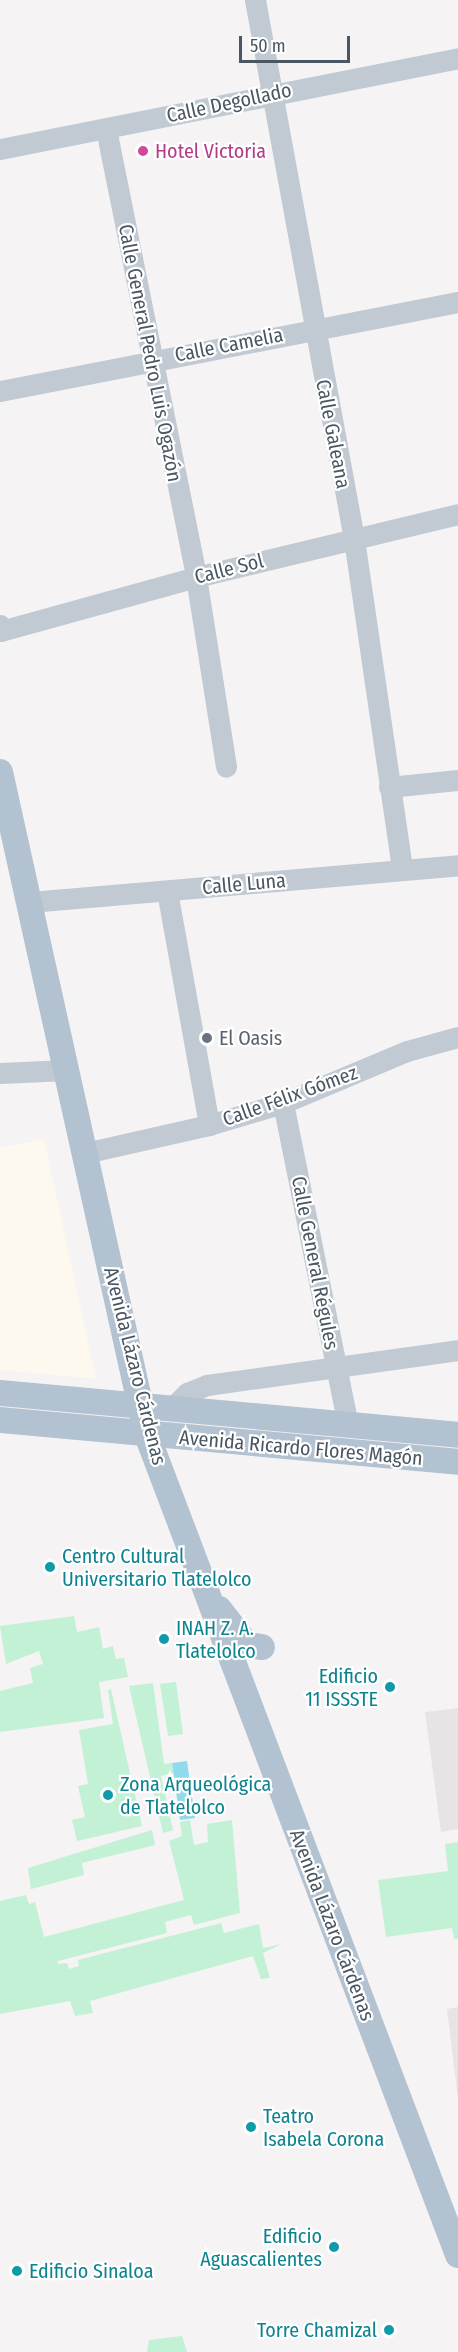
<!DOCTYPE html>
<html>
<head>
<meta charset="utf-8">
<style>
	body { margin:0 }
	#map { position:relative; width:458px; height:2352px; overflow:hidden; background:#f5f3f3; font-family:"Fira Sans Condensed",sans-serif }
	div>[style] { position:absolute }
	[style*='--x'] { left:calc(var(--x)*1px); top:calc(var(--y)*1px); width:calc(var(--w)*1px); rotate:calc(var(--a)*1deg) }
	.commercial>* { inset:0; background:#fdf9ef }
	.education>* { inset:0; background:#e6e4e5 }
	.green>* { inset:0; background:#c3f1d5 }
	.water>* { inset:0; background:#90daee }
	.minor>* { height:21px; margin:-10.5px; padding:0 10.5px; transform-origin:10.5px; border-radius:10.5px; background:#c1cad2 }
	.major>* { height:26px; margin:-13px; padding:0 13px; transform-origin:13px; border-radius:13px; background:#b3c2d1 }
	.dots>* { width:16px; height:16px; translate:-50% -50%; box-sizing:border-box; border:3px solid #fff; border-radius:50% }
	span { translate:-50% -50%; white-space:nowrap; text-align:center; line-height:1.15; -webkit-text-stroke:4.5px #fff; paint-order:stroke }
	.street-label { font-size:20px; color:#4a5661 }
	.hotel-label { font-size:20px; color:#b23c85 }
	.left { translate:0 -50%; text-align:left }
	.worship-label { font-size:20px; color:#5b616d }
	.culture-label { font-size:20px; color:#0d838f }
	.right { translate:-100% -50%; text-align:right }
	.scale { position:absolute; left:239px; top:36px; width:111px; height:27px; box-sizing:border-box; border:3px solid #4a5661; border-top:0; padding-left:8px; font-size:18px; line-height:21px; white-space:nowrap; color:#4a5661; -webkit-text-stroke:4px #fff; paint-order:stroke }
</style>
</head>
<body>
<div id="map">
	<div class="commercial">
		<div style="clip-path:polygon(44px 1139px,96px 1379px,0 1370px,0 1148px)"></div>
	</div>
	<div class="education">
		<div style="clip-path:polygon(458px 1708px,458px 1829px,441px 1832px,425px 1712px)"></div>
		<div style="clip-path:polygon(458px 2007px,458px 2099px,447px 2009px)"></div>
	</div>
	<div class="green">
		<div style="clip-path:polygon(74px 1616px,77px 1632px,99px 1627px,103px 1649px,113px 1646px,116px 1659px,124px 1658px,128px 1677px,99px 1682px,104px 1718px,0 1732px,0 1691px,33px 1683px,30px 1668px,43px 1664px,39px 1651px,6px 1664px,0 1626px)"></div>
		<div style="clip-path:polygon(176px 1682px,183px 1734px,168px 1736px,160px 1684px)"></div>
		<div style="clip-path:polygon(153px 1683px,164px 1764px,172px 1763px,173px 1773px,161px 1776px,173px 1830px,163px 1833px,129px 1686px)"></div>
		<div style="clip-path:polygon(111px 1689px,142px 1826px,77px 1841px,72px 1820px,85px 1817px,78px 1786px,88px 1784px,79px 1730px,113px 1724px,108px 1690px)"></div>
		<div style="clip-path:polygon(190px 1820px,194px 1845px,208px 1842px,207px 1824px,232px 1820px,240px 1913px,194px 1925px,191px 1915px,165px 1922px,167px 1933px,58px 1961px,58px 1964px,67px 1963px,69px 1969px,79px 1966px,78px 1960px,221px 1923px,224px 1933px,259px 1924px,263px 1948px,282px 1944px,263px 1953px,270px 1978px,261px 1979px,253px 1956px,90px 2001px,93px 2013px,75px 2016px,70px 2001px,0 2014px,0 1901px,26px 1895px,29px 1904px,35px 1902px,44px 1937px,184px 1900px,169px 1841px,182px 1836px,180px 1822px)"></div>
		<div style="clip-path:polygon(152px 1830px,155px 1845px,82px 1863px,84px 1875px,31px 1889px,28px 1868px)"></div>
		<div style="clip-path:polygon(458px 1842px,458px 1939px,454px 1939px,452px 1928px,386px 1937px,378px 1880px,448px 1871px,445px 1844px)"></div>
		<div style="clip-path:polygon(182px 2336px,187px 2352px,147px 2352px,149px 2340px)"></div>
	</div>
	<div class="water">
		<div style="clip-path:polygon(187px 1761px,195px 1818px,180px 1820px,172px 1763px)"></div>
	</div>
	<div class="minor">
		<div style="--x:255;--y:0;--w:548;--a:79.59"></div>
		<div style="--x:354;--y:539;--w:334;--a:81.7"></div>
		<div style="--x:106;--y:129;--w:457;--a:78.6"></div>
		<div style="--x:196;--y:577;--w:192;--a:81"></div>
		<div style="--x:0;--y:149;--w:467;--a:-11.2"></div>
		<div style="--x:0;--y:391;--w:467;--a:-11"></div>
		<div style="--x:0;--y:625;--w:6;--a:81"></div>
		<div style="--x:1;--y:631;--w:202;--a:-15.5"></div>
		<div style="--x:196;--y:577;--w:269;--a:-13.5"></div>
		<div style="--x:389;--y:787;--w:69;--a:-5.8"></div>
		<div style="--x:167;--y:891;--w:238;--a:79.8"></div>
		<div style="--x:30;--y:902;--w:430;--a:-4.9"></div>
		<div style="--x:0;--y:1073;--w:67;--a:-2.6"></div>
		<div style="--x:283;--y:1103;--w:328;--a:78.6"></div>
		<div style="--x:85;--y:1153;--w:127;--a:-12.7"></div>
		<div style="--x:209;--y:1125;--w:77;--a:-16.6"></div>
		<div style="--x:283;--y:1103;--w:134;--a:-22.8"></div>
		<div style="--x:407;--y:1051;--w:53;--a:-15.4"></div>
		<div style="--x:171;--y:1409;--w:23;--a:-45"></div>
		<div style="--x:187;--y:1393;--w:22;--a:-22"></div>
		<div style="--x:207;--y:1385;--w:253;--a:-7.9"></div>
	</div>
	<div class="major">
		<div style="--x:0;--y:772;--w:679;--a:77.5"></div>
		<div style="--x:147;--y:1435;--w:877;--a:69.23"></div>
		<div style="--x:0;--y:1393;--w:460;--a:5.2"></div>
		<div style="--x:0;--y:1420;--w:460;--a:5.2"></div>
		<div style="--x:219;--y:1609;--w:46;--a:52.1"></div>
		<div style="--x:247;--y:1645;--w:15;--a:8"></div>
	</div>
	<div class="dots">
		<div style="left:143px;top:151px;background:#d1479c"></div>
		<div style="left:207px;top:1038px;background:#6b7280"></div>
		<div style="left:50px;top:1567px;background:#0f9aa8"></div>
		<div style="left:164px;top:1639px;background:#0f9aa8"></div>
		<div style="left:390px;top:1687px;background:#0f9aa8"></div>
		<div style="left:108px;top:1795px;background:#0f9aa8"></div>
		<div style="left:251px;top:2127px;background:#0f9aa8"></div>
		<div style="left:334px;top:2247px;background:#0f9aa8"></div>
		<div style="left:17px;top:2271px;background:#0f9aa8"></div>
		<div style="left:389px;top:2330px;background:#0f9aa8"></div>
	</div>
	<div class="street-label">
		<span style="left:229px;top:103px;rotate:-12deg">Calle Degollado</span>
		<span style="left:229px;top:345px;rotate:-11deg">Calle Camelia</span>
		<span style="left:150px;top:353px;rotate:79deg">Calle General Pedro Luis Ogazón</span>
		<span style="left:333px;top:434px;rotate:79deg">Calle Galeana</span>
		<span style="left:229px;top:569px;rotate:-14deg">Calle Sol</span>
		<span style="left:244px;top:884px;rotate:-5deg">Calle Luna</span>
		<span style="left:290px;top:1096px;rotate:-20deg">Calle Félix Gómez</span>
		<span style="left:315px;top:1263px;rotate:79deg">Calle General Régules</span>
		<span style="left:135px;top:1366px;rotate:76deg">Avenida Lázaro Cárdenas</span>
		<span style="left:301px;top:1448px;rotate:5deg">Avenida Ricardo Flores Magón</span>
		<span style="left:332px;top:1925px;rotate:69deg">Avenida Lázaro Cárdenas</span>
	</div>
	<div class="hotel-label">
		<span class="left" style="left:155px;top:151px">Hotel Victoria</span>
	</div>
	<div class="worship-label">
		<span class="left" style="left:219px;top:1038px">El Oasis</span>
	</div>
	<div class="culture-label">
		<span class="left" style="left:62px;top:1568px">Centro Cultural<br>Universitario Tlatelolco</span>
		<span class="left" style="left:176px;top:1640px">INAH Z. A.<br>Tlatelolco</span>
		<span class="right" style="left:378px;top:1688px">Edificio<br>11 ISSSTE</span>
		<span class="left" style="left:120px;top:1796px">Zona Arqueológica<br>de Tlatelolco</span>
		<span class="left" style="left:263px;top:2128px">Teatro<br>Isabela Corona</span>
		<span class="right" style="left:322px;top:2248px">Edificio<br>Aguascalientes</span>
		<span class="left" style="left:29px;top:2271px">Edificio Sinaloa</span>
		<span class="right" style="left:377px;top:2330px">Torre Chamizal</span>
	</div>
	<div class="scale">50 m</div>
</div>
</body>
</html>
